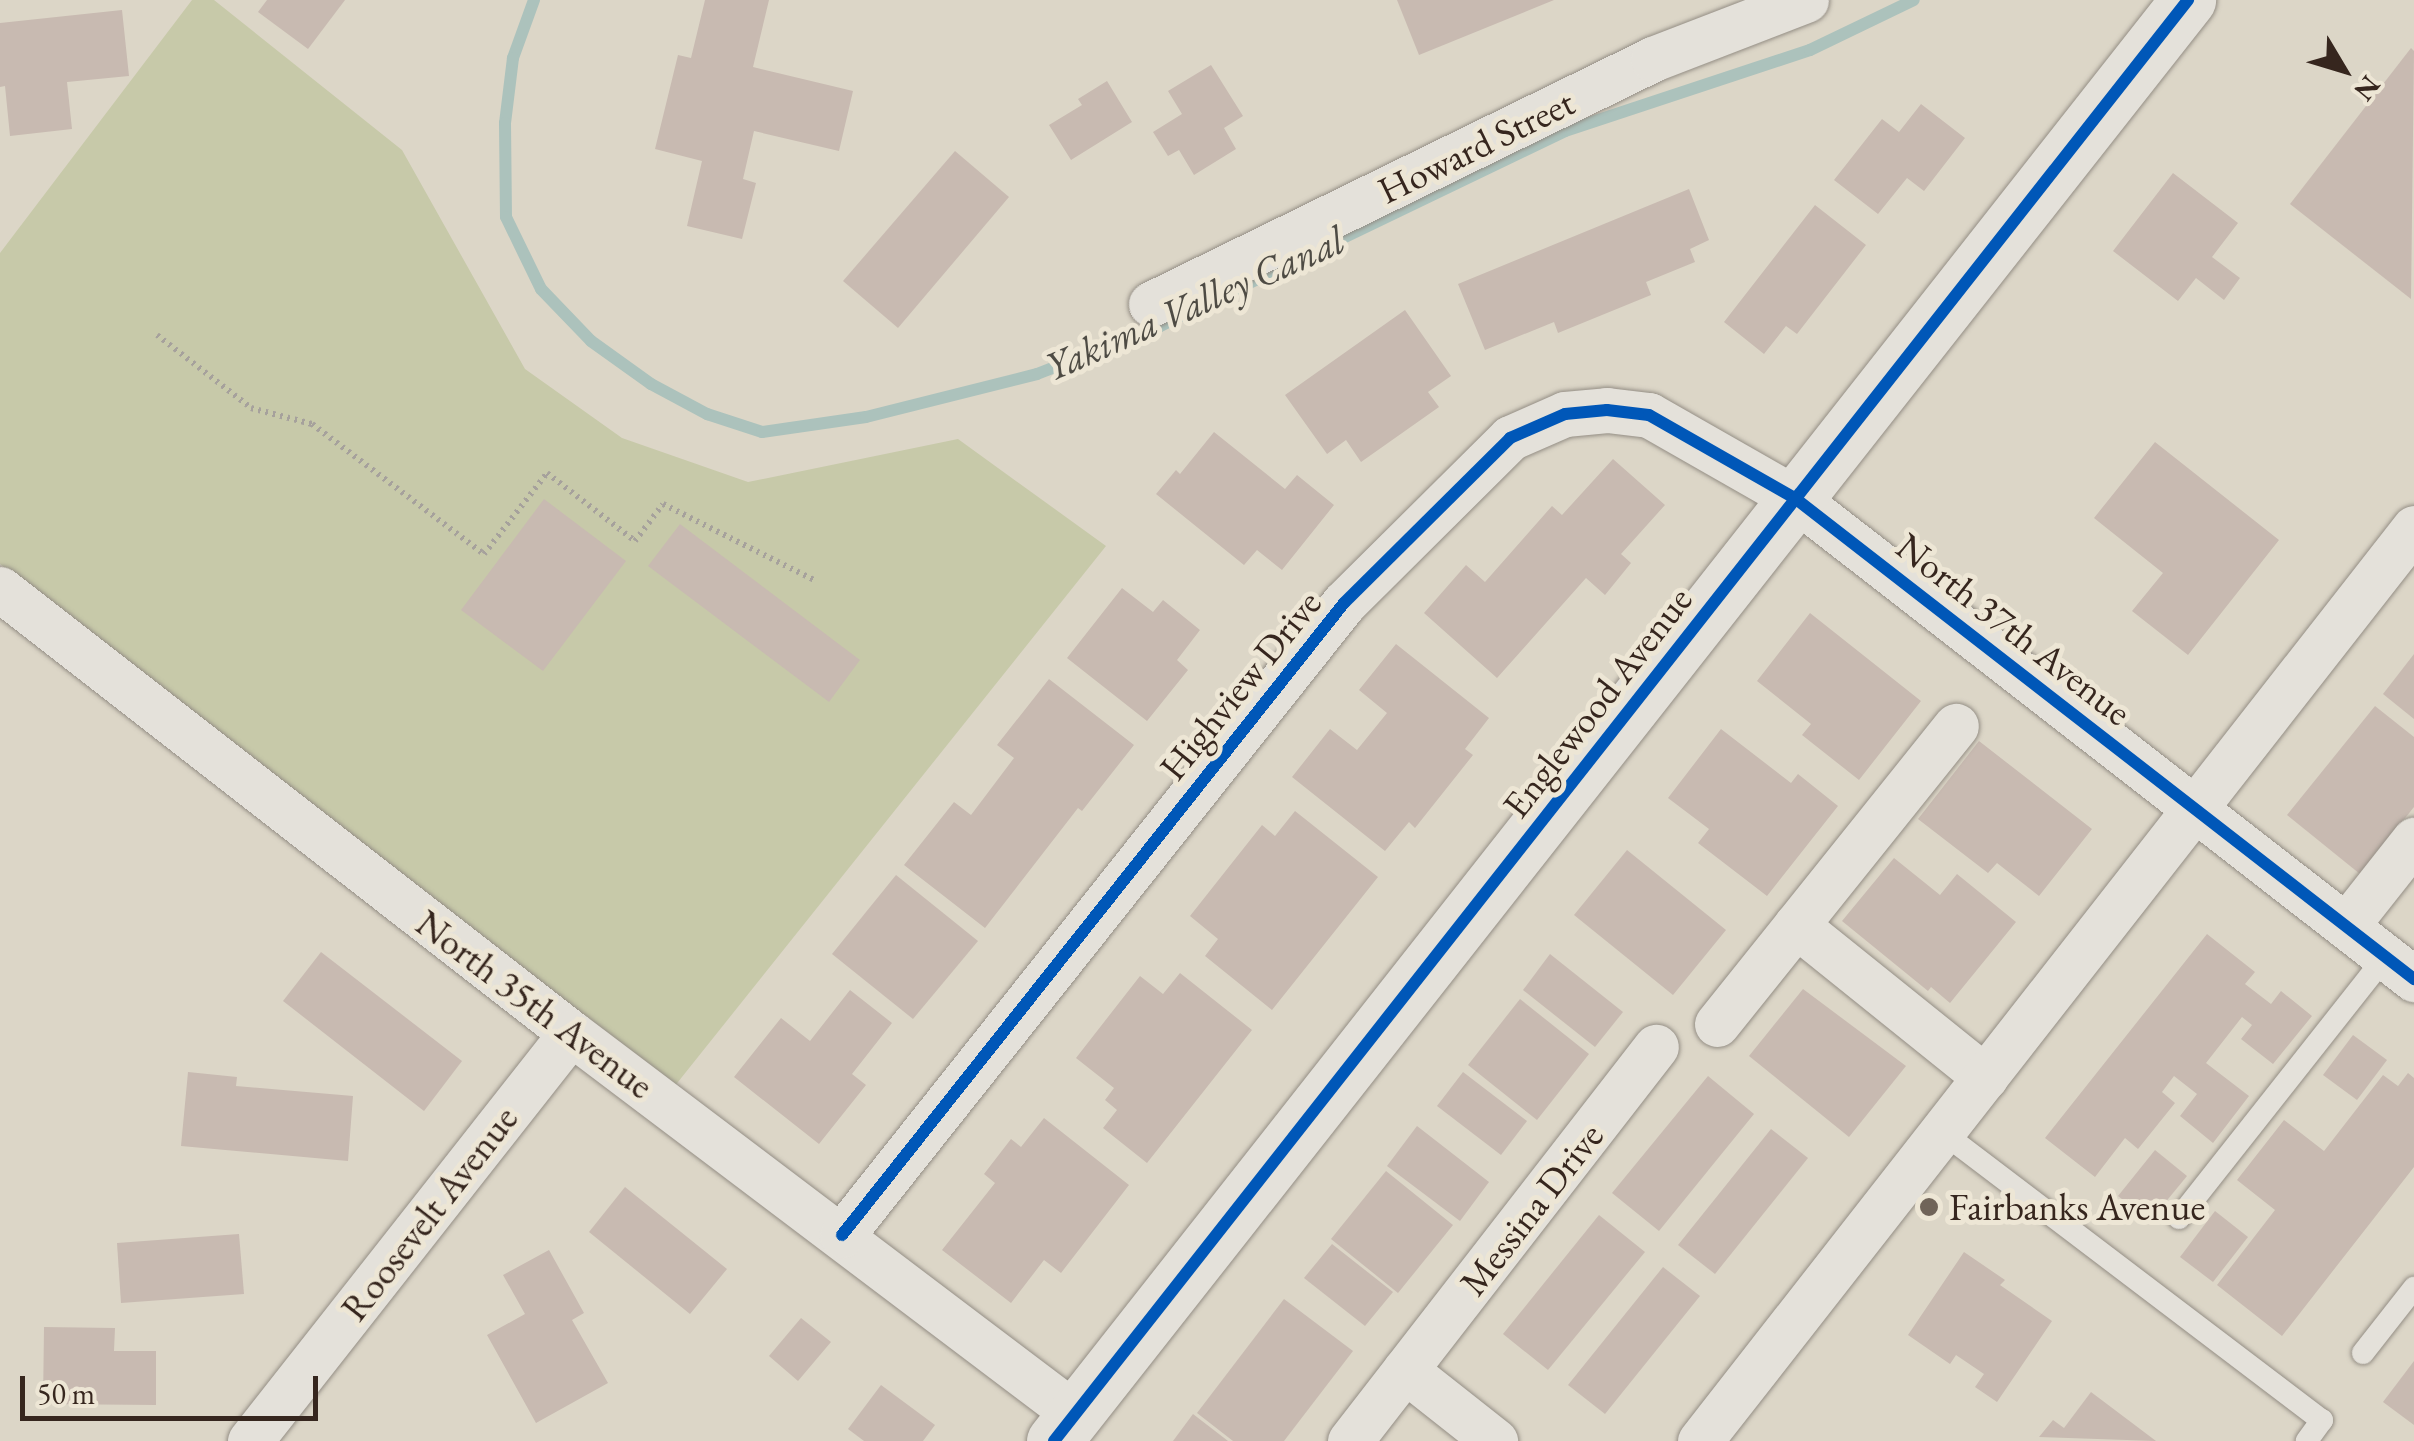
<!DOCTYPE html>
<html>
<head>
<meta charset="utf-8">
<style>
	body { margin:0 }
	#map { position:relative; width:2414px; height:1441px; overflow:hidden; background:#dcd6c7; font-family:"EB Garamond",serif }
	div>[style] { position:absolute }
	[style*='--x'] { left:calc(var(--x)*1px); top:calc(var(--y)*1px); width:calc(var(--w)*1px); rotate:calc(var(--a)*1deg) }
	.green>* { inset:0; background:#c7c9a9 }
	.stream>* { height:12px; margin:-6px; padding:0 6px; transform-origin:6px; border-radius:6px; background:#acc2bc }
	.building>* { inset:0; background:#c8bab1 }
	.path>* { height:6px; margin-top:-3px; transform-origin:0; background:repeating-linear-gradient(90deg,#a6a19c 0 2.5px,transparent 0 7.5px) }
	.roads { filter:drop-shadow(0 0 2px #948e85) drop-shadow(0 0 2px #948e85) }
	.service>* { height:22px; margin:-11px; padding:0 11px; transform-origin:11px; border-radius:11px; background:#e4e1da }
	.minor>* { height:45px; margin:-22.5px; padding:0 22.5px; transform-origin:22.5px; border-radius:22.5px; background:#e4e1da }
	.tertiary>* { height:55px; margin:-27.5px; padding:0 27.5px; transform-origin:27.5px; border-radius:27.5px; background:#e4e1da }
	.cycleway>* { height:12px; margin:-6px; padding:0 6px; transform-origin:6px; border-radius:6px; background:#0057b8 }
	.dots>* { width:28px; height:28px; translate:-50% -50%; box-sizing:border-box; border:5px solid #ede6d5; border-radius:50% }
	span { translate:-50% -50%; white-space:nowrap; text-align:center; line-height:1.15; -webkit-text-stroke:10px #ede6d5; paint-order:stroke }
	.street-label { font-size:38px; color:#36261e }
	.poi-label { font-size:38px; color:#36261e }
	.left { translate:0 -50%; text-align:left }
	.water-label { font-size:40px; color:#4e4b44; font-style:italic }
	.north { position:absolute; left:2294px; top:20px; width:100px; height:100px; -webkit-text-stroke:8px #ede6d5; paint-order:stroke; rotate:128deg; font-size:28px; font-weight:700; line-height:40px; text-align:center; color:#36261e }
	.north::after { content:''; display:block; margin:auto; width:35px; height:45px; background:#36261e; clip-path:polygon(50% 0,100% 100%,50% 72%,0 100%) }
	.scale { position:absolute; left:20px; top:1376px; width:298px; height:45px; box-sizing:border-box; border:5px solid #36261e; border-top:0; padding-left:12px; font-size:30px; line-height:35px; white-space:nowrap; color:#36261e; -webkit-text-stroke:8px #ede6d5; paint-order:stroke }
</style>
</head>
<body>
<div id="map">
	<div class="green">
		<div style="clip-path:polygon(192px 0,214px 0,402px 150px,525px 369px,622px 438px,748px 482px,958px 439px,1106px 546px,674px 1087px,0 564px,0 253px)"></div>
	</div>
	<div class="stream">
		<div style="--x:534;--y:0;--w:62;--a:109.9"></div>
		<div style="--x:513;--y:58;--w:65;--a:97"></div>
		<div style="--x:505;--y:123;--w:94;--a:89.4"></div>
		<div style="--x:506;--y:217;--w:80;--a:64.1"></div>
		<div style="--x:541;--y:289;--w:72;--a:46.1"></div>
		<div style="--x:591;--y:341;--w:74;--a:35.6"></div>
		<div style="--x:651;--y:384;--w:64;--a:28.2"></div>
		<div style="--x:707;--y:414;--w:58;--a:18.1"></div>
		<div style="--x:762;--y:432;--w:105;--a:-8.2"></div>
		<div style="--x:866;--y:417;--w:176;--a:-14.1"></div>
		<div style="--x:1037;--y:374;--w:132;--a:-21.3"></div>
		<div style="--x:1160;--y:326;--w:449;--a:-25.7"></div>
		<div style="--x:1565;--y:131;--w:258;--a:-18.3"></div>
		<div style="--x:1810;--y:50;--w:115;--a:-25.7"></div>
	</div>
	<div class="building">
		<div style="clip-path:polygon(267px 0,345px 0,308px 49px,258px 12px)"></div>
		<div style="clip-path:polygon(705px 0,769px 0,753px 67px,853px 91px,839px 151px,754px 131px,743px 179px,756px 183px,742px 239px,687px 226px,702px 161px,655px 149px,678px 55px,691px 58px)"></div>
		<div style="clip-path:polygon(1397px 0,1554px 0,1419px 55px)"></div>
		<div style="clip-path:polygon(122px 10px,129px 76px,67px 82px,72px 129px,10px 136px,5px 86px,0 87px,0 23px)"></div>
		<div style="clip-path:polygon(2411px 48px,2414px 51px,2411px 299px,2290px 204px)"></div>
		<div style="clip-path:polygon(1211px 65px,1243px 116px,1224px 128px,1236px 149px,1194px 175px,1179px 150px,1168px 156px,1153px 132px,1182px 114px,1168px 91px)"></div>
		<div style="clip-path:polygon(1107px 81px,1132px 122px,1071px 160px,1049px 125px,1082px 105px,1078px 99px)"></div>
		<div style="clip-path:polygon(1921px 104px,1965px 138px,1924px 191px,1907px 178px,1878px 214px,1834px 180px,1882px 119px,1899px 132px)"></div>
		<div style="clip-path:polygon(955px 151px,1009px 197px,898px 328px,843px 281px)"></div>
		<div style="clip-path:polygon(2173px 173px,2238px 223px,2212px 257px,2240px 278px,2224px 300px,2196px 278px,2178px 301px,2113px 251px)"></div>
		<div style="clip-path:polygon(1689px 189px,1709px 240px,1690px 249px,1695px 262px,1646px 282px,1651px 295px,1558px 333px,1554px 322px,1485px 350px,1458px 284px)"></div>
		<div style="clip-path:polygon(1815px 205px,1866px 245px,1797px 334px,1786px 326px,1764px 354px,1724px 322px)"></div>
		<div style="clip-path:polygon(1405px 310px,1451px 376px,1428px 392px,1439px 407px,1361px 462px,1346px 440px,1327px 454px,1285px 395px)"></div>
		<div style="clip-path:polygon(1214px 432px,1285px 489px,1297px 475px,1334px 505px,1282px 570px,1257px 550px,1244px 565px,1156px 494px,1176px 470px,1180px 474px)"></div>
		<div style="clip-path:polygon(2155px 442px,2279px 540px,2188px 655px,2132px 611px,2163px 573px,2094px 518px)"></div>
		<div style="clip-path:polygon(1613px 459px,1665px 505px,1621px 554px,1631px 563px,1605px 595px,1586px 578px,1497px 678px,1424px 613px,1466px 565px,1485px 582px,1552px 506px,1562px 515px)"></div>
		<div style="clip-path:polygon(544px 499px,626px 561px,543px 671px,461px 610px)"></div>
		<div style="clip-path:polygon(680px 524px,860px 660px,829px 702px,648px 566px)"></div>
		<div style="clip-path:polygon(1122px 588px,1153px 612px,1163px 600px,1200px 630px,1177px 660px,1188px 670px,1147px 721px,1067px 658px)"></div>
		<div style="clip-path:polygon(1810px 613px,1921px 701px,1859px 780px,1802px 735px,1811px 724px,1757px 681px)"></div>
		<div style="clip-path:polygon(1396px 644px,1489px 718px,1465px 749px,1473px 755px,1415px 828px,1409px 822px,1385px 851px,1292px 777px,1330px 729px,1357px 750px,1387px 713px,1359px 690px)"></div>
		<div style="clip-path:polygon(2414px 654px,2414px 719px,2383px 694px)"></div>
		<div style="clip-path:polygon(1049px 679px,1134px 745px,1082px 811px,1078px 808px,985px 928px,904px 865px,954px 802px,971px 815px,1014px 758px,997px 745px)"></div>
		<div style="clip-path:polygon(2375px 706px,2414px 737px,2414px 807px,2360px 874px,2287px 815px)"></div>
		<div style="clip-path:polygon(1721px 729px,1791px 783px,1798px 774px,1838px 806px,1767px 896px,1698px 843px,1709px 829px,1668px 798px)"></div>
		<div style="clip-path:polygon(1979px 741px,2092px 829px,2039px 896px,1997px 863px,1988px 873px,1918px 819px)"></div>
		<div style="clip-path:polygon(1295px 811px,1378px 877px,1272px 1010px,1205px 956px,1218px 939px,1190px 916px,1262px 825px,1275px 836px)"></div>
		<div style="clip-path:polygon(1627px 850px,1726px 930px,1673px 995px,1574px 915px)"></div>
		<div style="clip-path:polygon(1894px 858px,1940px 895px,1957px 874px,2016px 922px,1950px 1003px,1931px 987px,1928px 991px,1842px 921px)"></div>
		<div style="clip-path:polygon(896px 875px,978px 941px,913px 1019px,832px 954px)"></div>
		<div style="clip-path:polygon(2207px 934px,2255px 972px,2245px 984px,2271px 1004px,2281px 991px,2312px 1016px,2273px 1064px,2241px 1039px,2252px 1025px,2242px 1017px,2206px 1063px,2249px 1096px,2213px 1143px,2180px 1116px,2197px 1094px,2174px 1076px,2162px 1092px,2175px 1103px,2138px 1149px,2125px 1138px,2095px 1177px,2045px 1138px)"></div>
		<div style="clip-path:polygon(321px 952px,462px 1061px,424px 1111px,283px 1001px)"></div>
		<div style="clip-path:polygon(1550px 954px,1623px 1012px,1595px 1047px,1523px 990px)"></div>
		<div style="clip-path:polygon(1180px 973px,1252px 1030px,1147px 1163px,1103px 1128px,1117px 1110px,1105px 1100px,1114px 1088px,1076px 1058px,1140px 976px,1163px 994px)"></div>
		<div style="clip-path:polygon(1803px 989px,1906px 1066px,1849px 1137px,1749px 1056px)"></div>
		<div style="clip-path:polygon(850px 990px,892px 1023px,852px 1074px,866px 1085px,819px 1144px,734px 1077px,781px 1018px,810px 1041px)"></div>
		<div style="clip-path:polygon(1520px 999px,1589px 1054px,1537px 1120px,1468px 1065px)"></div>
		<div style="clip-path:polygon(2353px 1035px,2387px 1060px,2357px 1100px,2323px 1075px)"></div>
		<div style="clip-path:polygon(188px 1072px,237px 1077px,236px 1086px,353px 1096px,348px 1161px,181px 1146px)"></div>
		<div style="clip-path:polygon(1463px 1072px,1527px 1121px,1501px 1155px,1437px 1106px)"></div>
		<div style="clip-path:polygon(2408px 1073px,2414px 1078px,2414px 1167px,2282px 1336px,2217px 1285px,2275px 1210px,2237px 1180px,2284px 1120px,2324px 1151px,2383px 1075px,2398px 1086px)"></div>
		<div style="clip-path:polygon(1708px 1076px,1754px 1114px,1659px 1231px,1612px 1193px)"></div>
		<div style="clip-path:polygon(1044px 1118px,1129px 1185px,1061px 1273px,1044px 1260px,1011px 1303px,942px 1250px,995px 1183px,984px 1174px,1011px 1139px,1021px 1147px)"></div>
		<div style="clip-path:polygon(1417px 1126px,1489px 1182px,1460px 1221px,1387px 1166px)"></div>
		<div style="clip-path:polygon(1771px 1129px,1808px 1158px,1715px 1274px,1678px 1245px)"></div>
		<div style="clip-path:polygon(2155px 1150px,2187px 1176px,2150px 1221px,2118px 1196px)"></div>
		<div style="clip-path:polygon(1386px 1171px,1453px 1225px,1398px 1293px,1331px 1239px)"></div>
		<div style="clip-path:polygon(625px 1187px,727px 1269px,690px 1314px,589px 1232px)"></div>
		<div style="clip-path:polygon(2215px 1211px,2248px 1237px,2213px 1282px,2180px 1257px)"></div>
		<div style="clip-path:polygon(1599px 1215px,1645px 1252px,1548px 1370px,1503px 1334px)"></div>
		<div style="clip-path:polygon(239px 1234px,244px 1294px,121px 1303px,117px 1243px)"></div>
		<div style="clip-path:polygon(1332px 1244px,1393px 1292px,1365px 1326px,1304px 1278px)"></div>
		<div style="clip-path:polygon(549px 1250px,584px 1313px,572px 1320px,608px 1383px,536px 1423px,487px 1335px,525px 1314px,503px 1275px)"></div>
		<div style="clip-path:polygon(1964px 1252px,2005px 1280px,2000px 1285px,2052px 1321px,1997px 1402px,1975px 1387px,1984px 1374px,1956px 1355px,1950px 1364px,1908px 1335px)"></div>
		<div style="clip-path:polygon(1663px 1267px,1700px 1296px,1605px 1414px,1568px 1385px)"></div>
		<div style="clip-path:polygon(1284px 1299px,1353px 1351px,1284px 1441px,1233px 1441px,1197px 1413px)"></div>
		<div style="clip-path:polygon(801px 1318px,831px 1342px,798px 1381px,769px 1356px)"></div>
		<div style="clip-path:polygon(44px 1327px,115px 1328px,114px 1351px,156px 1351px,156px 1405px,43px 1404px)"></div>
		<div style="clip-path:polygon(2414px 1361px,2414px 1425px,2383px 1402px)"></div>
		<div style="clip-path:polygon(881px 1385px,935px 1425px,923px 1441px,864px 1441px,848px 1429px)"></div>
		<div style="clip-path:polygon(2091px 1392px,2156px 1441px,2039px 1437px,2053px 1420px,2064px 1428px)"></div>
		<div style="clip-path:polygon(1193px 1414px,1228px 1441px,1173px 1441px)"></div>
	</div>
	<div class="path">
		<div style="--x:157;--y:335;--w:119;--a:37.8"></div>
		<div style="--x:251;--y:408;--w:63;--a:14.7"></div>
		<div style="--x:312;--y:424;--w:216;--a:37.1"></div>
		<div style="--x:484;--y:554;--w:103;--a:-52.1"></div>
		<div style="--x:547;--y:473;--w:111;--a:37.7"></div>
		<div style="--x:635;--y:541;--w:46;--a:-52.9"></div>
		<div style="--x:663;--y:504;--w:169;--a:26.7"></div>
	</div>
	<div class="roads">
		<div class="service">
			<div style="--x:1942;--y:1132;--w:477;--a:37.2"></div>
			<div style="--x:2322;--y:1420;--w:26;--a:126"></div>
			<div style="--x:2179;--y:1218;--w:333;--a:-51.7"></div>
			<div style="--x:2363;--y:1353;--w:83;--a:-51.9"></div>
		</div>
		<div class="minor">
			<div style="--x:1151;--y:304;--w:559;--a:-26.01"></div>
			<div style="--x:1653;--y:59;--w:164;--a:-21.1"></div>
			<div style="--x:0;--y:589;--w:723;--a:37.87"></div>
			<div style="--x:571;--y:1033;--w:632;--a:37.09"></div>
			<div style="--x:1796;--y:925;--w:243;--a:38.8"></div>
			<div style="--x:2346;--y:926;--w:110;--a:-51.7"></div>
			<div style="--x:1717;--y:1024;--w:382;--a:-51.3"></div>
			<div style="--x:842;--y:1235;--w:807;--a:-51.54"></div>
			<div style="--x:1344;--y:603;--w:234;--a:-44.8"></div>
			<div style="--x:1510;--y:438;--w:60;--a:-23.6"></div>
			<div style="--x:1565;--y:414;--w:42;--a:-5.4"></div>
			<div style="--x:1607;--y:410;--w:42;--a:6.8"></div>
			<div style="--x:1649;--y:415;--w:169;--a:29.7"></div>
			<div style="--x:1796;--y:499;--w:783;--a:37.84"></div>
			<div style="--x:1405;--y:1370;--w:115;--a:38.3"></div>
			<div style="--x:250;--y:1441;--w:519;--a:-51.81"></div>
			<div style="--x:1350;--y:1441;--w:499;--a:-52.2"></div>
			<div style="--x:1700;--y:1441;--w:1159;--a:-51.97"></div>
		</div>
		<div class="tertiary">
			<div style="--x:1054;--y:1441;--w:1834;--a:-51.8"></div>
		</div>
	</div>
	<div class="cycleway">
		<div style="--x:842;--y:1235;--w:807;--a:-51.54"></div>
		<div style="--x:1344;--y:603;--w:234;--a:-44.8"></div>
		<div style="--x:1510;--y:438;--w:60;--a:-23.6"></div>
		<div style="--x:1565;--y:414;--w:42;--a:-5.4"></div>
		<div style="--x:1607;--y:410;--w:42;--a:6.8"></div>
		<div style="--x:1649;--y:415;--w:169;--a:29.7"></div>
		<div style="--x:1796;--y:499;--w:783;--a:37.84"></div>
		<div style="--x:1054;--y:1441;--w:1834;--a:-51.8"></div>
	</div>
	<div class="dots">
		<div style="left:1929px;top:1207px;background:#706459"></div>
	</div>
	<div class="street-label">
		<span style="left:1476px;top:146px;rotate:-26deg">Howard Street</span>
		<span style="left:2014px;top:629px;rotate:38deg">North 37th Avenue</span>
		<span style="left:1240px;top:685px;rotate:-51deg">Highview Drive</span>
		<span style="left:1597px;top:702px;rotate:-52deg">Englewood Avenue</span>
		<span style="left:535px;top:1004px;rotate:37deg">North 35th Avenue</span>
		<span style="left:1531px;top:1209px;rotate:-52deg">Messina Drive</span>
		<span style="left:429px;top:1213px;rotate:-52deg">Roosevelt Avenue</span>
	</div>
	<div class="poi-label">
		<span class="left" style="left:1949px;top:1207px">Fairbanks Avenue</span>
	</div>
	<div class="water-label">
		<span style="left:1194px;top:303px;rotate:-24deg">Yakima Valley Canal</span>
	</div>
	<div class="north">N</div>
	<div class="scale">50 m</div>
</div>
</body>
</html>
